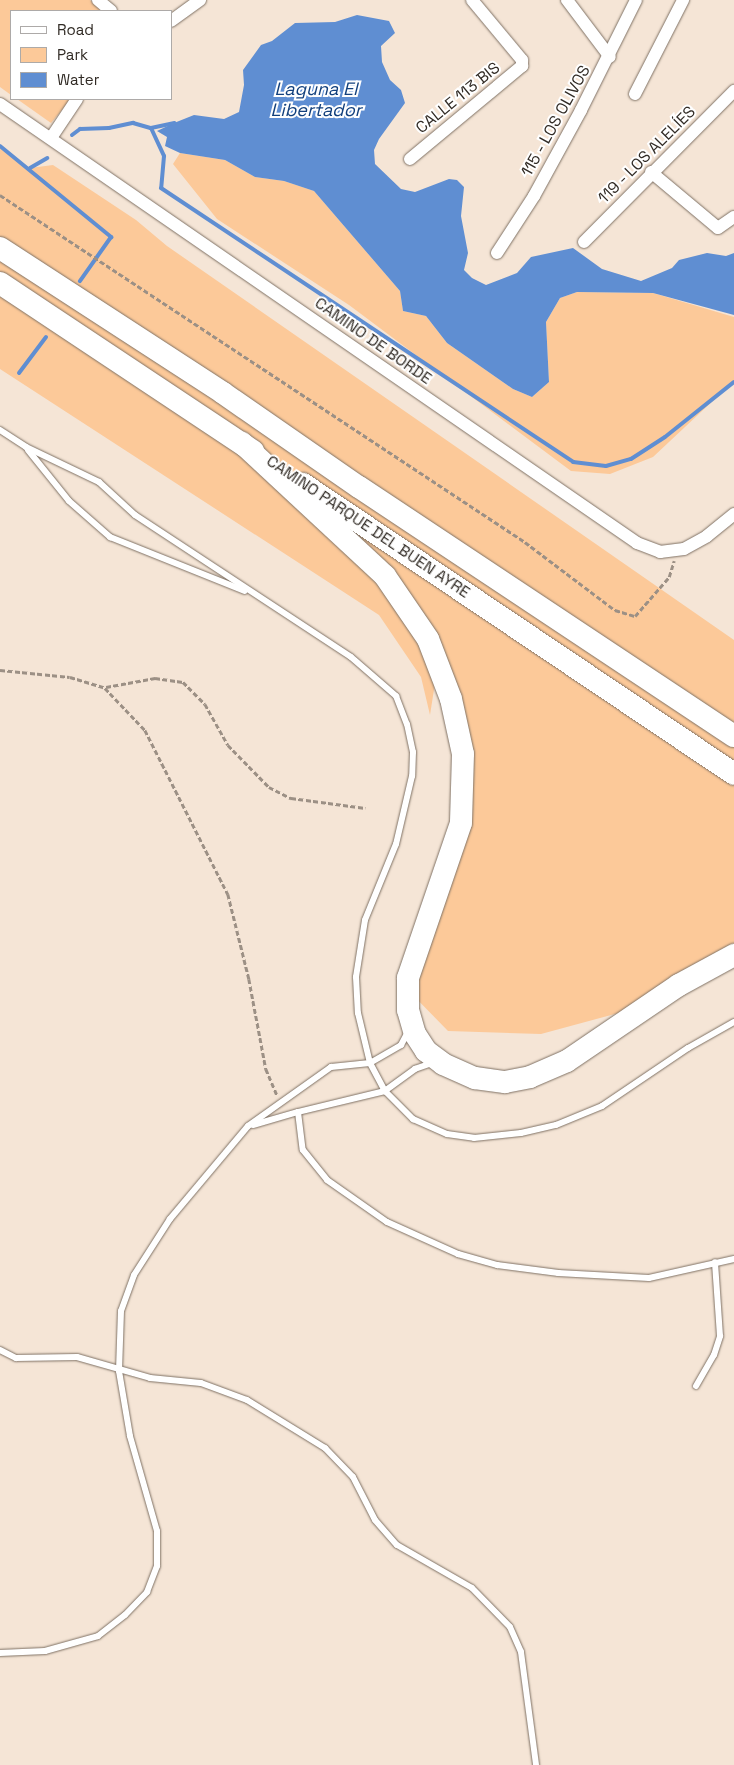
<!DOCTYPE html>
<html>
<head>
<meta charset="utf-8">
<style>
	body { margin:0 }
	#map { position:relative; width:734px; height:1765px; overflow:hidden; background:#f5e5d6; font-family:"Space Grotesk",sans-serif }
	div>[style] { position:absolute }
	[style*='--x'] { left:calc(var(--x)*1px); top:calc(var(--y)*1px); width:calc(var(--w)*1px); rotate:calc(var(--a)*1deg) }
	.green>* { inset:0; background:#fcc999 }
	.water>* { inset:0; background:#5f8ed2 }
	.stream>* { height:4px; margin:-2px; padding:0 2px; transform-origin:2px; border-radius:2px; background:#5f8ed2 }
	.path>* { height:2.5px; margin-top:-1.25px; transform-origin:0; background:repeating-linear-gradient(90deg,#9c9085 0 5px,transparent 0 7.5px) }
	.roads { filter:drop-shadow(0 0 1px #7f7164) drop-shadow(0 0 1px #7f7164) }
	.service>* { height:6px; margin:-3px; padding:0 3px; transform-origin:3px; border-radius:3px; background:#fff }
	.minor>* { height:12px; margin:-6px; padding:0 6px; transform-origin:6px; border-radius:6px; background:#fff }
	.motorway>* { height:22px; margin:-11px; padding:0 11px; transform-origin:11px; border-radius:11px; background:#fff }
	span { translate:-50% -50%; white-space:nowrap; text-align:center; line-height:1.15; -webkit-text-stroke:4px #fff; paint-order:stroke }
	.street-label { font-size:16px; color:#312b25 }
	.water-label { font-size:18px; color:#12407d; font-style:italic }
	.legend { position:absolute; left:10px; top:10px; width:162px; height:90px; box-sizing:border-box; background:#fff; border:1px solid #adaaa8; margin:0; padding:6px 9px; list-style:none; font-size:15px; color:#312b25 }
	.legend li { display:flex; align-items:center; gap:10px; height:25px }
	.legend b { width:25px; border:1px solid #adaaa8 }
</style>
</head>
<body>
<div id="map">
	<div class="green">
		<div style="clip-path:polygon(0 0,90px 0,103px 11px,11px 11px,11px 95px,0 87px)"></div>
		<div style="clip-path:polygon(17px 99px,71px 99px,51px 123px)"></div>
		<div style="clip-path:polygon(0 146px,30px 168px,53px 165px,136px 220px,167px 246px,734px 640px,734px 955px,648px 1005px,541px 1034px,448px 1031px,407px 989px,463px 808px,438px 664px,430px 715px,421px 677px,379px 615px,0 369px)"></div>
		<div style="clip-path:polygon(180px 153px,225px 160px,255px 177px,284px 181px,314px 191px,400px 291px,403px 311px,426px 316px,447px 343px,513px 389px,532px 397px,549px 382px,546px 322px,560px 298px,577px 292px,653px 293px,734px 317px,734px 381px,653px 457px,610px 474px,571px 471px,349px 305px,217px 219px,173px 164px)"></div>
	</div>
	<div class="water">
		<div style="clip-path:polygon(357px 15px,389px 21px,395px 33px,381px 46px,382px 62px,390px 80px,401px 90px,405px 103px,379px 139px,374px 150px,375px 164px,401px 189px,415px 192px,449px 179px,457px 180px,464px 187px,461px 216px,468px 253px,464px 270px,472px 278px,486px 285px,517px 273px,531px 257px,573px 248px,602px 269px,641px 281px,672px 268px,679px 260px,707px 253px,726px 256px,734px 253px,734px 315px,653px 293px,577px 292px,560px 298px,546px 322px,549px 382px,532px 397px,513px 389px,447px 343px,426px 316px,403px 311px,400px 291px,314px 191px,284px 181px,255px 177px,225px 160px,180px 153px,165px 146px,167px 137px,157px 131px,174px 123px,194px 115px,224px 119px,239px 112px,244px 85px,243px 70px,261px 45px,272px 41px,295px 23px,335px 22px)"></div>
	</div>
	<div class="stream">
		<div style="--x:151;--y:128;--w:24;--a:-12"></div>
		<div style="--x:72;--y:135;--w:10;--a:-37"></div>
		<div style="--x:80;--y:129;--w:29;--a:-2"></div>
		<div style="--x:109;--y:128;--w:25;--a:-12"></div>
		<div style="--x:133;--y:123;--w:19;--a:16"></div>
		<div style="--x:151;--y:128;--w:31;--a:65"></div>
		<div style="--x:164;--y:156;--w:32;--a:95"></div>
		<div style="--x:161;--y:188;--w:495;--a:33.6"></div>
		<div style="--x:573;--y:462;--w:33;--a:7"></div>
		<div style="--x:606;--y:466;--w:26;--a:-16"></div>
		<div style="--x:631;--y:459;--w:40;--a:-32.9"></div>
		<div style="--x:665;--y:437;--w:88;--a:-38.6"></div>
		<div style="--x:0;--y:146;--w:144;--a:39.3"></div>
		<div style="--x:111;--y:237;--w:54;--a:125.2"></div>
		<div style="--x:30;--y:168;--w:20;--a:-30"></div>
		<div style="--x:19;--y:373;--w:45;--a:-53.1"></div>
	</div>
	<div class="path">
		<div style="--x:0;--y:195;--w:629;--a:33.46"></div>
		<div style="--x:525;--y:542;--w:113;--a:37.1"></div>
		<div style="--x:615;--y:610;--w:21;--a:17"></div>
		<div style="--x:635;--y:616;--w:52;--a:-48.9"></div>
		<div style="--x:669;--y:577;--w:17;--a:-73"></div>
		<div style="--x:0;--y:670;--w:70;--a:5.7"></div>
		<div style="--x:70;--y:677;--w:37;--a:17"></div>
		<div style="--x:105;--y:688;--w:58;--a:46.4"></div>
		<div style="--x:145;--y:730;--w:184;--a:63.2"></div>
		<div style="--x:228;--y:894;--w:88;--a:76.1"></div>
		<div style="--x:249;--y:979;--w:92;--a:79.3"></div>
		<div style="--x:266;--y:1069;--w:28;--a:67"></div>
		<div style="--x:106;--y:687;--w:50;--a:-10.4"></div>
		<div style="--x:155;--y:678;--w:28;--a:8"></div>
		<div style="--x:183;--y:682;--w:31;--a:45"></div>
		<div style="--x:205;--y:704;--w:47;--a:60.7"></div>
		<div style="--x:228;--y:745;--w:59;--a:45.7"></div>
		<div style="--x:269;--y:787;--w:25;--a:27"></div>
		<div style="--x:291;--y:798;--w:75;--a:7.7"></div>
	</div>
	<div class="roads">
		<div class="service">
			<div style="--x:0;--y:430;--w:31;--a:33"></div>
			<div style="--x:26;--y:447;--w:81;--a:25.6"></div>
			<div style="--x:99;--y:482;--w:49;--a:42.5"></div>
			<div style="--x:135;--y:515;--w:258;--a:33.3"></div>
			<div style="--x:351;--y:657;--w:60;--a:40.9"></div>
			<div style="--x:396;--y:696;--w:30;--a:69"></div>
			<div style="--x:407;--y:724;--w:29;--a:78"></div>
			<div style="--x:413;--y:752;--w:24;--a:92"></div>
			<div style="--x:412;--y:776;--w:70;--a:103.2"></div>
			<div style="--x:396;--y:844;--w:82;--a:112.2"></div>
			<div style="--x:365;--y:920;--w:58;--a:99"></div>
			<div style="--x:356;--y:977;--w:36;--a:87"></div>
			<div style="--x:358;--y:1013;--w:51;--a:76.5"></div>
			<div style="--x:370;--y:1063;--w:32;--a:62"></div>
			<div style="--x:385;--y:1091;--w:40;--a:45"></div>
			<div style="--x:413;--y:1119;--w:37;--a:24"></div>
			<div style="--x:447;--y:1134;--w:27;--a:8"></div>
			<div style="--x:474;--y:1138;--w:47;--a:-6.1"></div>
			<div style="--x:521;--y:1133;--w:36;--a:-13"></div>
			<div style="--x:556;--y:1125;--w:50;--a:-22.4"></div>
			<div style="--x:602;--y:1106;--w:104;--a:-34"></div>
			<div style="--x:688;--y:1048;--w:53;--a:-29.5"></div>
			<div style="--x:28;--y:450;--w:65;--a:51.2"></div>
			<div style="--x:69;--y:501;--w:55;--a:41.3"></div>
			<div style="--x:110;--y:537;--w:145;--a:21.8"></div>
			<div style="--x:432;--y:1063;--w:18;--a:161"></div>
			<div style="--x:415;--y:1069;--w:37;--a:144"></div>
			<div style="--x:385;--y:1091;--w:89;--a:166.4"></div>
			<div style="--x:298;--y:1112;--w:38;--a:83"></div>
			<div style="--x:303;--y:1150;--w:38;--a:51"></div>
			<div style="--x:327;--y:1180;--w:73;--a:35"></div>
			<div style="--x:387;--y:1222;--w:78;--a:24.3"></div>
			<div style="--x:458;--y:1254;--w:41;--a:15.8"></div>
			<div style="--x:497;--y:1265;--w:62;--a:7.5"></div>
			<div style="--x:558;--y:1273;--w:91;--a:3.1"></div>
			<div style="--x:649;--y:1278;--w:87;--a:-12.6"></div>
			<div style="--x:253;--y:1125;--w:47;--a:-16.1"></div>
			<div style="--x:0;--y:1350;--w:18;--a:27"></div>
			<div style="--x:16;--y:1358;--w:61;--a:-0.9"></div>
			<div style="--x:77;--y:1357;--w:76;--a:16"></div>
			<div style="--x:150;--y:1378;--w:51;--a:5.6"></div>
			<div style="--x:201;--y:1383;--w:49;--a:20.3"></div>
			<div style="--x:247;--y:1400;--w:92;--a:31.6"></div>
			<div style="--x:325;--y:1448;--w:40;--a:46"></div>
			<div style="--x:353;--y:1477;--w:48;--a:62.9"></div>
			<div style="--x:375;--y:1520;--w:33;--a:49"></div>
			<div style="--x:397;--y:1545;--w:86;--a:29.8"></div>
			<div style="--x:472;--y:1588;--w:54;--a:45.7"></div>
			<div style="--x:510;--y:1627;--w:27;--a:66"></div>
			<div style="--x:521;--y:1652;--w:114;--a:82.4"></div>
			<div style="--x:696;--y:1386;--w:36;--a:-60"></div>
			<div style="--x:714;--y:1355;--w:20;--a:-72"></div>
			<div style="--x:720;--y:1336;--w:74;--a:-93.9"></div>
			<div style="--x:0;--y:1653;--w:45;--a:-2.5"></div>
			<div style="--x:45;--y:1651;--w:55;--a:-15.8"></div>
			<div style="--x:98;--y:1636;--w:34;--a:-38"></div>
			<div style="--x:125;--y:1615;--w:32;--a:-46"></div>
			<div style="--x:147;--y:1592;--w:28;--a:-69"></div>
			<div style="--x:157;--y:1566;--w:35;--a:-90"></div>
			<div style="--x:157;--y:1531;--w:99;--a:-105.9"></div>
			<div style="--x:130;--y:1436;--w:66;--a:-99.6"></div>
			<div style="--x:119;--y:1371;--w:60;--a:-88.1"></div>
			<div style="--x:121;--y:1311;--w:38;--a:-70"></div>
			<div style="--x:134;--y:1275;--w:67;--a:-57.3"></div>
			<div style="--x:170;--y:1219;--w:121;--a:-50"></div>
			<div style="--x:248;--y:1126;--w:102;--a:-35.4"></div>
			<div style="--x:331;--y:1067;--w:39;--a:-6"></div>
			<div style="--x:370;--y:1063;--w:36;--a:-30"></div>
			<div style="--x:401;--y:1045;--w:15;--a:-62"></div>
		</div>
		<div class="minor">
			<div style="--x:98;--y:0;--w:17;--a:40"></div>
			<div style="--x:567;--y:0;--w:71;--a:53"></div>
			<div style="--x:171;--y:21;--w:36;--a:-36"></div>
			<div style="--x:635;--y:94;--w:106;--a:-62.9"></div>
			<div style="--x:0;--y:104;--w:774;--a:34.57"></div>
			<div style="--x:637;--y:543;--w:25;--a:21"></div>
			<div style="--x:660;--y:552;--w:24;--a:-7"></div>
			<div style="--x:684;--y:549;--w:26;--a:-29"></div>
			<div style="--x:707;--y:536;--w:35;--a:-39"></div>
			<div style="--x:51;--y:138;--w:47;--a:-56.3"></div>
			<div style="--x:410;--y:159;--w:146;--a:-39.7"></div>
			<div style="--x:522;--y:66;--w:6;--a:-90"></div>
			<div style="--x:522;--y:60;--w:78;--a:-129.8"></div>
			<div style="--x:651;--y:172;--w:87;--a:39.9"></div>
			<div style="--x:718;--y:228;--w:19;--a:-35"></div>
			<div style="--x:584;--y:242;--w:213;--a:-45.2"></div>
			<div style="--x:497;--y:253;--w:68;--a:-57"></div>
			<div style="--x:534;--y:196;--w:98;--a:-61.3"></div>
			<div style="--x:581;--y:110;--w:123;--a:-63.4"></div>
		</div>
		<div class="motorway">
			<div style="--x:0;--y:248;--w:266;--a:33"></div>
			<div style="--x:223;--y:393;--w:165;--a:34.7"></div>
			<div style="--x:359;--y:487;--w:450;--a:33.6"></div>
			<div style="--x:0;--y:283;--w:304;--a:33.6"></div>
			<div style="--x:242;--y:443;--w:195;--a:42.9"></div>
			<div style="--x:385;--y:576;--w:76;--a:55.7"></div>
			<div style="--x:428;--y:639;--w:64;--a:69"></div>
			<div style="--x:451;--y:699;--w:56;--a:77.7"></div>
			<div style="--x:463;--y:754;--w:69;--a:91.7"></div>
			<div style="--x:461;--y:823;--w:164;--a:108.9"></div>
			<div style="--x:408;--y:978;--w:32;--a:90"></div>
			<div style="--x:408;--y:1010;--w:25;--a:74"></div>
			<div style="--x:415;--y:1034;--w:20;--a:57"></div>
			<div style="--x:426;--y:1051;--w:21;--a:37"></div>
			<div style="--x:443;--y:1064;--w:35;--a:24"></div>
			<div style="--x:475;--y:1078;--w:30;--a:8"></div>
			<div style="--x:505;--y:1082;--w:25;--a:-11"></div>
			<div style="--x:530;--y:1077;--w:40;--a:-23.4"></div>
			<div style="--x:567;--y:1061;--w:135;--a:-34.2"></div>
			<div style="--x:679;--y:985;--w:63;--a:-28.6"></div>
			<div style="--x:303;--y:484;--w:519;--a:33.93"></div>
		</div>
	</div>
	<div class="street-label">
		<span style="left:458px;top:98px;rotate:-39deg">CALLE 113 BIS</span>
		<span style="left:556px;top:121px;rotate:-61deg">115 - LOS OLIVOS</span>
		<span style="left:647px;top:155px;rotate:-45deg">119 - LOS ALELÍES</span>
		<span style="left:373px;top:341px;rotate:35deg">CAMINO DE BORDE</span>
		<span style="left:368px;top:527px;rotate:34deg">CAMINO PARQUE DEL BUEN AYRE</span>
	</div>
	<div class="water-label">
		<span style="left:316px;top:100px">Laguna El<br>Libertador</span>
	</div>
	<ul class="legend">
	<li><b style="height:6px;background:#fff"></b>Road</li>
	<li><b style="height:14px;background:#fcc999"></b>Park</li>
	<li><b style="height:14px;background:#5f8ed2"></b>Water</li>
	</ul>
</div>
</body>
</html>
